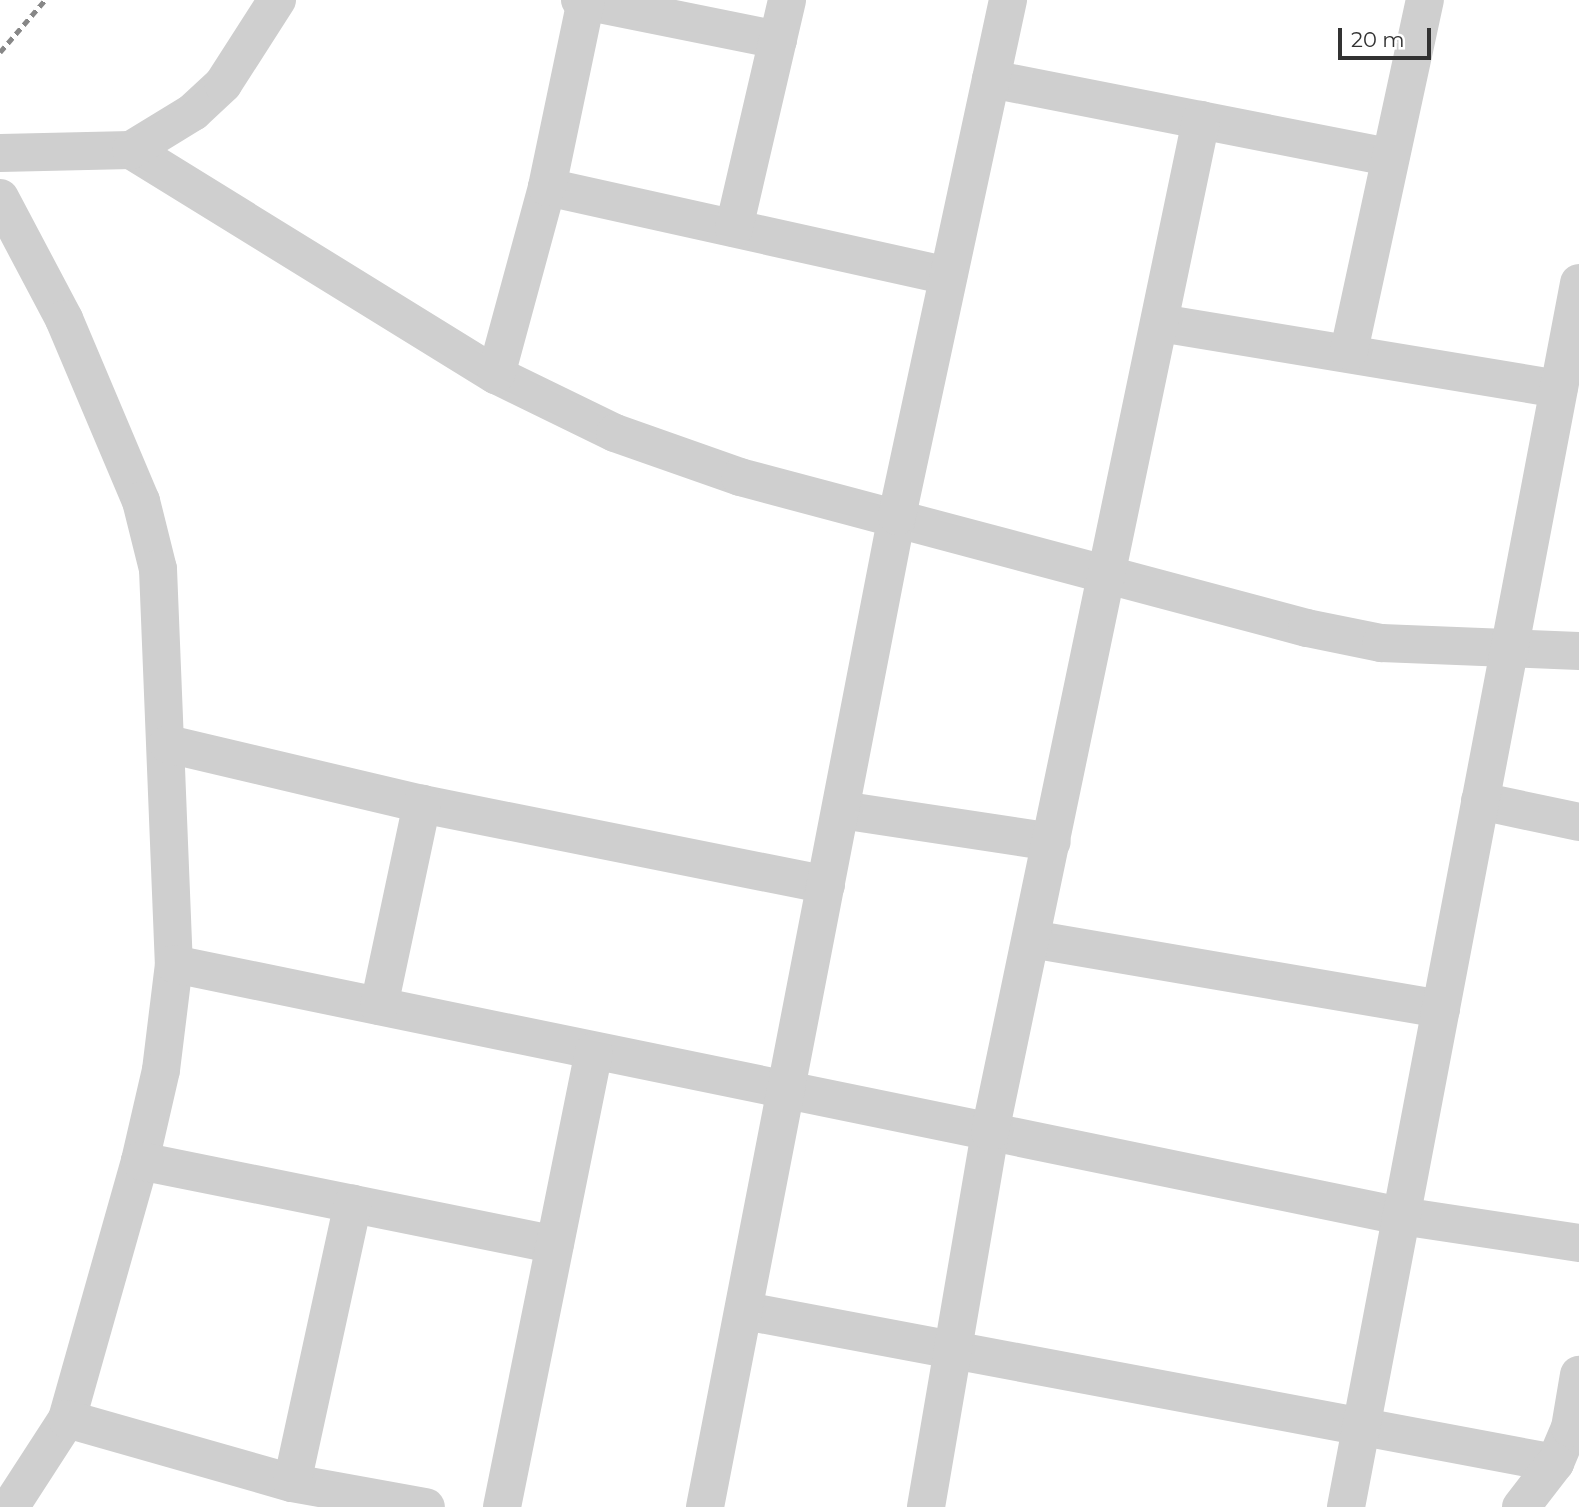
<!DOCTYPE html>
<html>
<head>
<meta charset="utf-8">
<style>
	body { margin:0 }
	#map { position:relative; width:1579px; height:1507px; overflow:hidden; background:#fff; font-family:Montserrat,sans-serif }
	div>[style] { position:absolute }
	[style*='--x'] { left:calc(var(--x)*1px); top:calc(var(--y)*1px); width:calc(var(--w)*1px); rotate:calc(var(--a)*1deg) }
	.minor>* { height:38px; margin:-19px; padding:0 19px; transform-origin:19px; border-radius:19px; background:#cfcfcf }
	.rail>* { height:5px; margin-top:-2.5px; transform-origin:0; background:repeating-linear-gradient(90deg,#878787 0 7px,transparent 0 12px) }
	span { translate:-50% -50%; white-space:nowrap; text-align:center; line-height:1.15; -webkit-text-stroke:7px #fff; paint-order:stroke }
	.scale { position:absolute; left:1338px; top:28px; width:93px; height:32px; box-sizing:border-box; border:4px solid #323232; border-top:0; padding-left:9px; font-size:21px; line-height:24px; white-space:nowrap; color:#323232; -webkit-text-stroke:5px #fff; paint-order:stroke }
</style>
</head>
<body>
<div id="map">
	<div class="minor">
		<div style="--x:580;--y:0;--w:202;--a:11.4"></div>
		<div style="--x:991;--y:79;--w:407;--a:11.1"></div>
		<div style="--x:131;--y:150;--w:429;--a:31.7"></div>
		<div style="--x:496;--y:375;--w:132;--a:26"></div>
		<div style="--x:615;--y:433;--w:133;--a:19.4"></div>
		<div style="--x:740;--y:477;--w:587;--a:14.91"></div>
		<div style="--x:1307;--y:628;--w:76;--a:11.5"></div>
		<div style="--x:1381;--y:643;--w:198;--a:2.3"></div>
		<div style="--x:0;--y:153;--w:131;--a:-1.3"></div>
		<div style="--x:131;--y:150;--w:73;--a:-31.5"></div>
		<div style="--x:193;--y:112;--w:41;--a:-43"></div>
		<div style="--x:223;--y:84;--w:100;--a:-57.3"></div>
		<div style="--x:547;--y:187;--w:411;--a:12.5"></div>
		<div style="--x:0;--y:198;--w:137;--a:62.1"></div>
		<div style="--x:64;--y:319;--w:198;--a:67.1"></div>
		<div style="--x:141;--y:501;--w:70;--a:76"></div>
		<div style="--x:158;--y:569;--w:395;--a:87.7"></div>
		<div style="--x:174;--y:964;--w:107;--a:97"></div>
		<div style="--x:161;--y:1070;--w:93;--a:103"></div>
		<div style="--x:140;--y:1161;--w:268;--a:105.8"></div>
		<div style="--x:67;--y:1419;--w:105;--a:122.9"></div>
		<div style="--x:734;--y:228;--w:234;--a:-76.9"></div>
		<div style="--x:1160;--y:323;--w:404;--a:9.4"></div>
		<div style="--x:1349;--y:351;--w:359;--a:-77.8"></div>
		<div style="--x:496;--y:375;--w:195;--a:-74.8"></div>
		<div style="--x:547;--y:187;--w:190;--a:-78.2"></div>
		<div style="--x:168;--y:744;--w:261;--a:13.3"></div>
		<div style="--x:422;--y:804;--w:412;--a:11.3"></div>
		<div style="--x:1480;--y:801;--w:101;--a:12"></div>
		<div style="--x:841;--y:810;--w:213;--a:8.6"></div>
		<div style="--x:1031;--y:939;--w:416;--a:9.7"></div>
		<div style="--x:174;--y:964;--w:1253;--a:11.61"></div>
		<div style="--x:1401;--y:1216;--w:180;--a:8.6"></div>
		<div style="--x:379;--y:1006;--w:207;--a:-78"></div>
		<div style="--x:140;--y:1161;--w:423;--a:11.4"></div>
		<div style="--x:745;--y:1311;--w:824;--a:10.63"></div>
		<div style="--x:1555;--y:1463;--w:38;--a:-67"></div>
		<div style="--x:1570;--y:1428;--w:54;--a:-80.4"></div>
		<div style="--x:67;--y:1419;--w:234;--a:15.9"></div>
		<div style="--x:292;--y:1483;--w:136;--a:10.2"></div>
		<div style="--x:292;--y:1483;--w:286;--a:-77.7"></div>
		<div style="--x:502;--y:1507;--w:465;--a:-78.6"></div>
		<div style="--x:705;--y:1507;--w:1009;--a:-79.04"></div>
		<div style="--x:897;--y:516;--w:528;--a:-77.86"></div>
		<div style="--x:926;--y:1507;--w:380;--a:-80.3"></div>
		<div style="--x:990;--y:1132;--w:1034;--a:-78.22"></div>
		<div style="--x:1346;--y:1507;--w:1246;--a:-79.22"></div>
		<div style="--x:1521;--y:1507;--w:56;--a:-52.3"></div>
	</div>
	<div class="rail">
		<div style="--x:0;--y:52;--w:69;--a:-49.1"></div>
	</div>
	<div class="scale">20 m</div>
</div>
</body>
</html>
